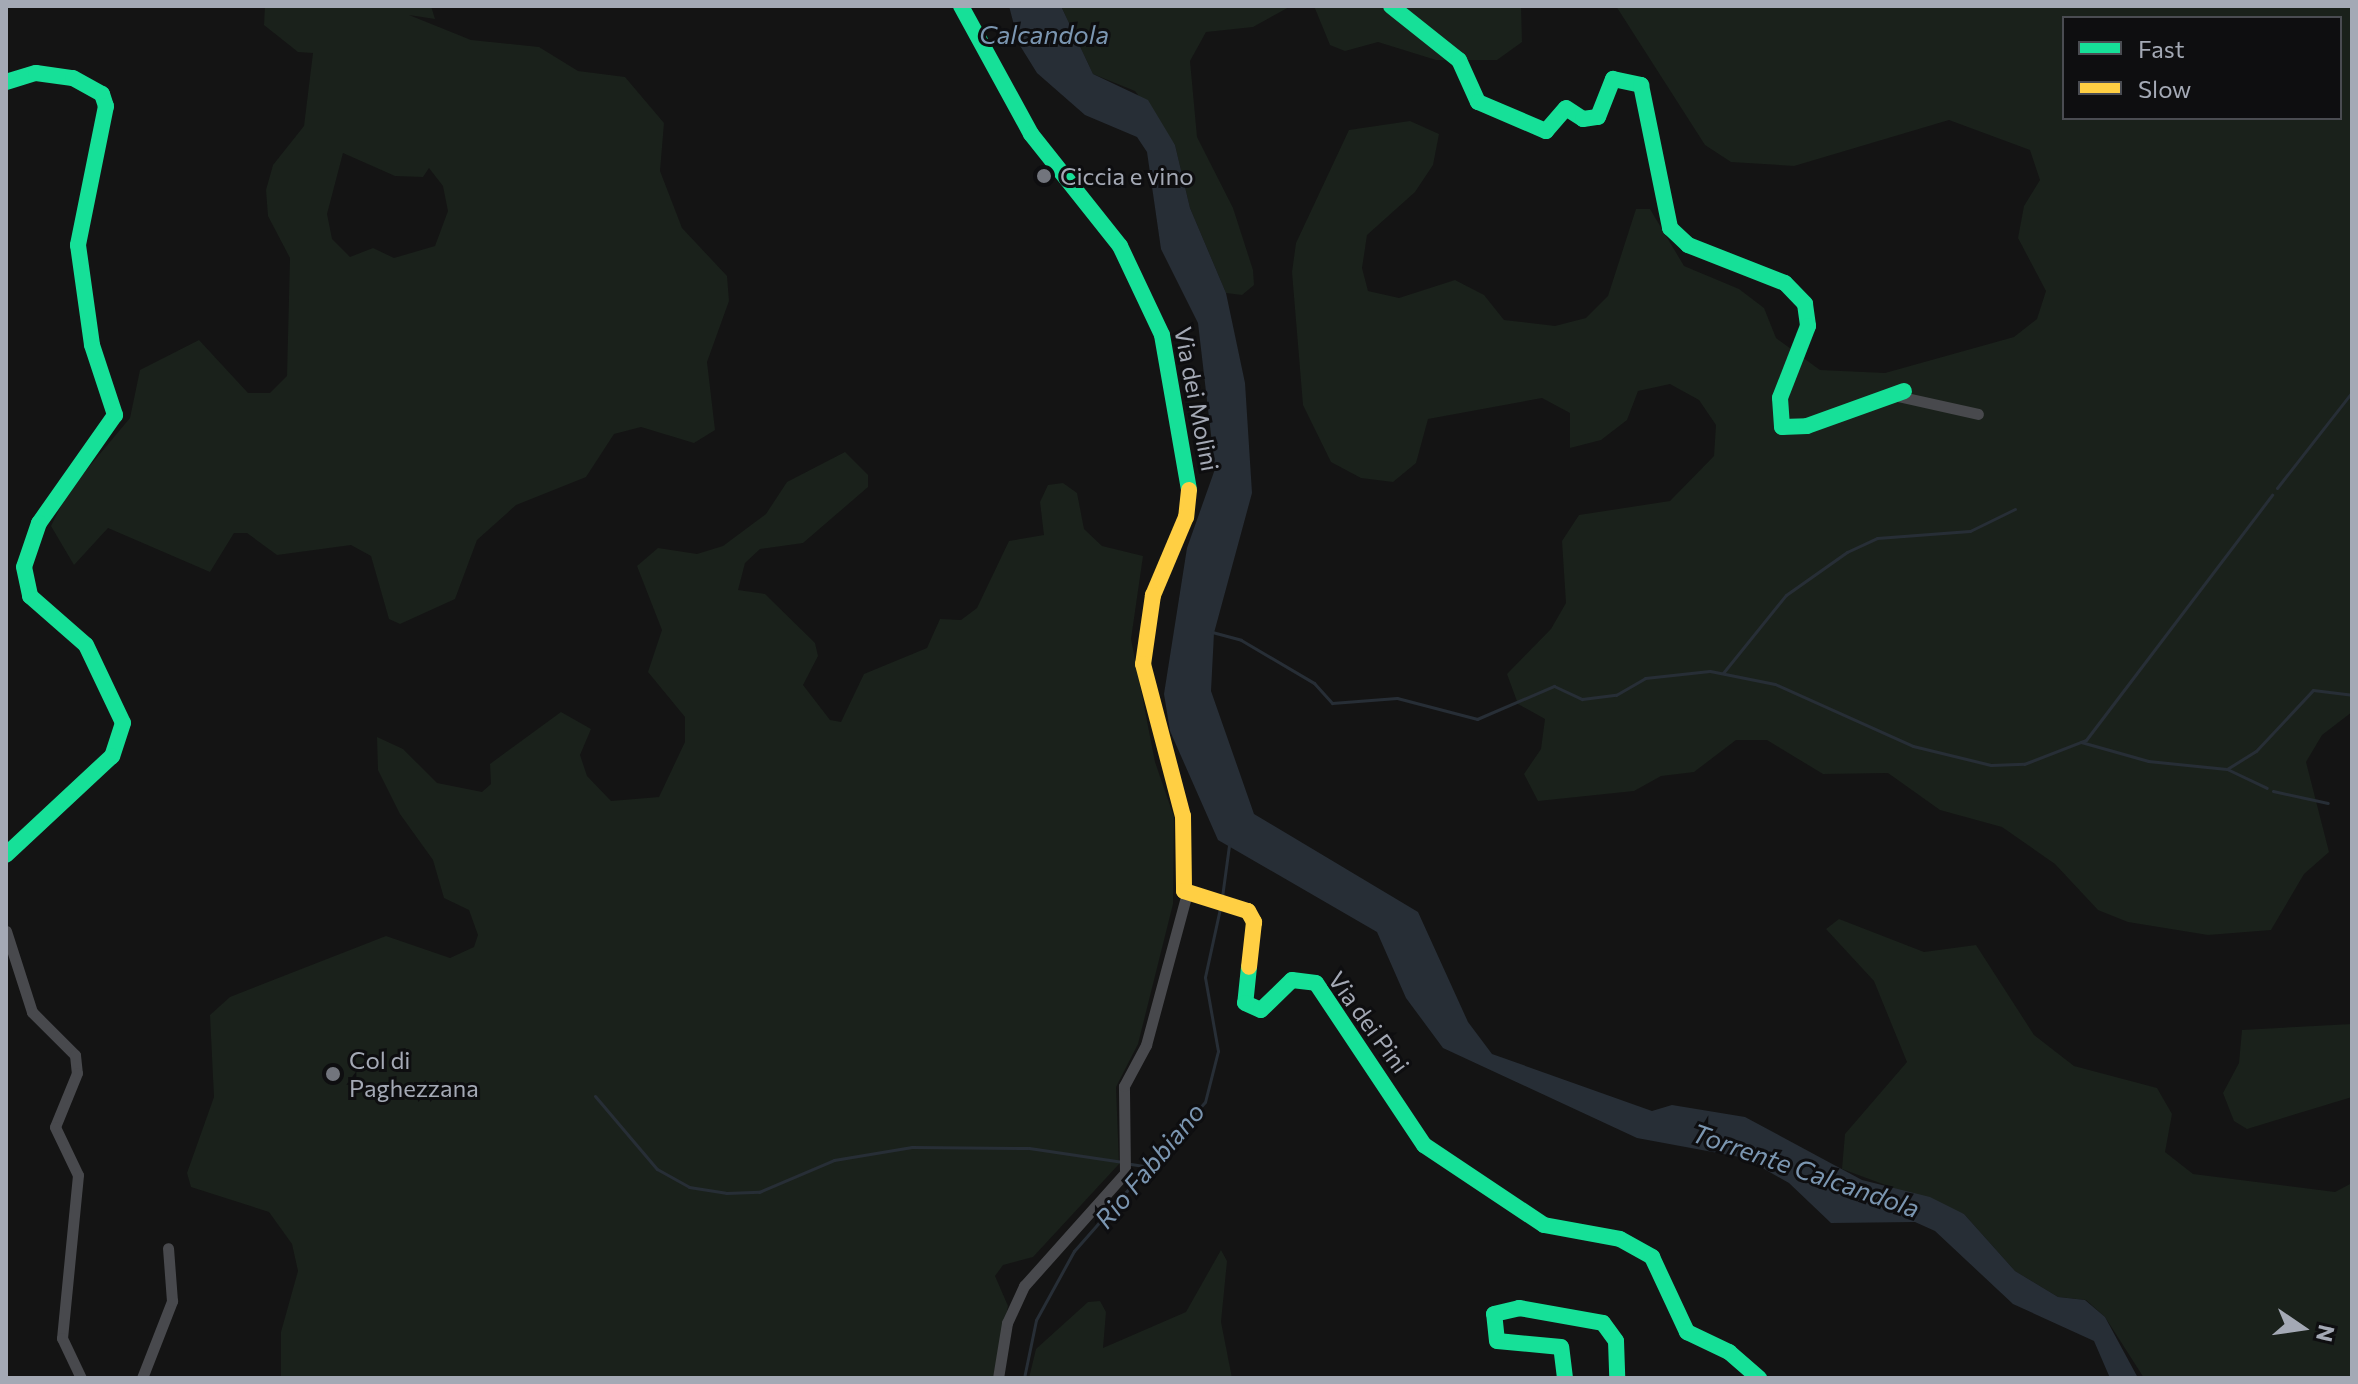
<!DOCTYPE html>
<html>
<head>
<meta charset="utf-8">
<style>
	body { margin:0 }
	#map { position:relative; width:2358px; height:1384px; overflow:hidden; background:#141414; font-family:Commissioner,sans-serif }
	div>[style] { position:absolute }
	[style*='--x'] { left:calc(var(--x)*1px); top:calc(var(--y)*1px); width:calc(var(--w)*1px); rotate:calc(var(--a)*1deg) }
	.green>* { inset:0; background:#1a211b }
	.water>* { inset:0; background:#272e36 }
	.stream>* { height:3px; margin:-1.5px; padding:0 1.5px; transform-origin:1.5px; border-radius:1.5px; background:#272e36 }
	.street>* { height:11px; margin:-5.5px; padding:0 5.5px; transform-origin:5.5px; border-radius:5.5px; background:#48494d }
	.fast>* { height:16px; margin:-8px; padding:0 8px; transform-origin:8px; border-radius:8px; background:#16e098 }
	.slow>* { height:16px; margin:-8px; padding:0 8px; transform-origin:8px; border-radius:8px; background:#ffcf43 }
	.dots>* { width:22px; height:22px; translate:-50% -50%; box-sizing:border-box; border:4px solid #0e0e10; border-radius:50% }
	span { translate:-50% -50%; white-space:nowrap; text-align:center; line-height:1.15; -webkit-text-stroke:6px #0e0e10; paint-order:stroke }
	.poi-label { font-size:24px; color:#a4a9b5 }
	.left { translate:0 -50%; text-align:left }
	.street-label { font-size:24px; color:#a4a9b5 }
	.water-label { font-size:26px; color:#7b96b1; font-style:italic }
	.frame { position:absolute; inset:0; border:8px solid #a4a9b5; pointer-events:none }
	.legend { position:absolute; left:2062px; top:16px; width:280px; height:104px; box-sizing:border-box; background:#0e0e10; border:2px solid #4a4c52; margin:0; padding:10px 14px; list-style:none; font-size:24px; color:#a4a9b5 }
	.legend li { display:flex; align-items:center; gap:16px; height:40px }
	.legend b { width:40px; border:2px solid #4a4c52 }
	.north { position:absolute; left:2262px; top:1288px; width:80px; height:80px; -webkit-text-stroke:6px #0e0e10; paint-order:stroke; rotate:103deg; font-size:22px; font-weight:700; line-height:32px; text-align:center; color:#a4a9b5 }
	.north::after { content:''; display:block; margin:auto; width:28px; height:36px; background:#a4a9b5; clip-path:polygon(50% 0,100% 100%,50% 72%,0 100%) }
</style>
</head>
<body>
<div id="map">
	<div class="green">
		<div style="clip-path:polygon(evenodd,265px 6px,431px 6px,435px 19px,409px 15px,471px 40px,539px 47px,578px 71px,625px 77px,664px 123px,660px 171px,682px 228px,727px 276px,729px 301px,707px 362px,715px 430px,694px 443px,641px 427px,614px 434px,586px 477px,516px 505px,477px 540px,455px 599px,400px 624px,389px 619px,371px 556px,351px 545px,277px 555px,247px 533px,234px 533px,210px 572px,108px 528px,74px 565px,51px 526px,68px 492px,130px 418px,140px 370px,199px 340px,248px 393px,270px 393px,287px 376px,290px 258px,268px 216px,266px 190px,273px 165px,304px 126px,313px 53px,298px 52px,264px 25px,265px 6px,343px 153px,395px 176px,423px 177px,429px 168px,443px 186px,448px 211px,435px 246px,394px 258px,373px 248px,350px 257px,332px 239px,327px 214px,343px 153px)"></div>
		<div style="clip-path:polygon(1061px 6px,1291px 6px,1253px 27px,1206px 32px,1190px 61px,1197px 137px,1233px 208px,1253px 270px,1254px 285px,1242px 295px,1226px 293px,1190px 208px,1175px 145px,1135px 91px,1093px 74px)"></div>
		<div style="clip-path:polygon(1314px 6px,1521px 6px,1522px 42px,1497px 60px,1436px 60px,1378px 42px,1345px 51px,1330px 45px)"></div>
		<div style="clip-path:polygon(evenodd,1616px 6px,2352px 6px,2352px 712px,2322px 735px,2306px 762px,2329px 852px,2304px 874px,2271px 930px,2208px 935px,2128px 922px,2098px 910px,2055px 864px,2002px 827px,1940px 810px,1888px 773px,1823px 774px,1767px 740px,1736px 740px,1694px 772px,1661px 776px,1634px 791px,1538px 801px,1524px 774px,1541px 749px,1545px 719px,1518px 704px,1507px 674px,1551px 629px,1566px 603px,1562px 541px,1579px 515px,1670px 501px,1714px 456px,1716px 425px,1699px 400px,1670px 384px,1638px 391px,1627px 420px,1601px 440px,1570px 448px,1570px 413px,1542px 398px,1428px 419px,1416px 463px,1393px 482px,1361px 478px,1331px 462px,1303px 405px,1292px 272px,1296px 243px,1349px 130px,1410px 121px,1439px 134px,1433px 165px,1415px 192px,1367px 235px,1362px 268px,1368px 291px,1399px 298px,1455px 280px,1484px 295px,1504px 320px,1555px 326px,1586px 318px,1608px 296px,1636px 209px,1650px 209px,1684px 266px,1739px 289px,1764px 308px,1776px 338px,1820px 370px,1885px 373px,2014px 337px,2037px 319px,2046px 291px,2018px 238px,2024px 206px,2040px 180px,2030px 150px,1949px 120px,1794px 166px,1731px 162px,1705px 145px,1616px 6px,2064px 18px,2340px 18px,2340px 118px,2064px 118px,2064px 18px)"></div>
		<div style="clip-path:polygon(845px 452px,868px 475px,868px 487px,803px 543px,760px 549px,745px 563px,738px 590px,765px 594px,815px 643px,818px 656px,803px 685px,830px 720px,841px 722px,864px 674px,927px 648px,940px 619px,961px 620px,977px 608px,1009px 541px,1044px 535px,1040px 502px,1048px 485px,1063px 483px,1077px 493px,1084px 529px,1102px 546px,1143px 556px,1131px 639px,1155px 762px,1174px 817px,1173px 904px,1138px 1044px,1116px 1087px,1119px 1164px,1033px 1257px,1003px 1265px,995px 1276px,1008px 1306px,993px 1378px,281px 1378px,281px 1332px,298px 1271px,292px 1244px,269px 1212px,191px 1187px,187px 1173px,214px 1097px,210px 1015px,230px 997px,386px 936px,450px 958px,474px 947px,478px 935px,469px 910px,444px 898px,433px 860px,400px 814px,378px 770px,377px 737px,403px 749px,437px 783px,482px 792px,491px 784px,490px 764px,561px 712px,591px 729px,580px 755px,587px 776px,611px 801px,659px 797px,685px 742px,685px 717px,648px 672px,662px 630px,637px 566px,658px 548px,697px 554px,723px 546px,766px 514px,787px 482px)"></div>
		<div style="clip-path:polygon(1839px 919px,1924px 952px,1976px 945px,2034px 1035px,2074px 1066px,2157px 1088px,2172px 1114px,2165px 1152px,2193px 1174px,2335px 1192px,2352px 1183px,2352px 1378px,2144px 1378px,2105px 1317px,2086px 1300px,2058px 1297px,2015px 1271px,1964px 1214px,1842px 1169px,1845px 1134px,1907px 1062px,1874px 981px,1826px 929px)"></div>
		<div style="clip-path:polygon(2352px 1024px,2352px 1097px,2247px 1129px,2234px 1121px,2223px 1093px,2239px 1063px,2242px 1030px)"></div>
		<div style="clip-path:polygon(1221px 1250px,1227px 1261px,1221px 1322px,1232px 1378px,1029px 1378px,1036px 1349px,1088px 1302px,1100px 1301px,1106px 1312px,1103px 1348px,1186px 1312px)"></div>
	</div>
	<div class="water">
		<div style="clip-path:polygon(1009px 6px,1061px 6px,1093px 74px,1148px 100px,1175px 145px,1190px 208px,1226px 293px,1245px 383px,1252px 493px,1214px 633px,1211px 691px,1254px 814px,1418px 912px,1468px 1022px,1492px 1054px,1652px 1111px,1672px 1105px,1745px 1117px,1862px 1180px,1930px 1197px,1964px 1214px,2015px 1271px,2058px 1297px,2085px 1300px,2105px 1317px,2138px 1378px,2110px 1378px,2094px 1341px,2013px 1304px,1935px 1231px,1915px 1222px,1831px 1223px,1789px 1183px,1745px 1158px,1637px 1138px,1443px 1048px,1406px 998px,1377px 932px,1218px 840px,1170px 731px,1164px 694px,1187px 548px,1215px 469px,1198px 323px,1161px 249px,1147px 152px,1137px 137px,1085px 115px,1037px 73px,1019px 44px)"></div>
	</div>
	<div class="stream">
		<div style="--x:2277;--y:488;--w:122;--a:-52"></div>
		<div style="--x:1212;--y:632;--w:30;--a:15"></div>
		<div style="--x:1241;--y:640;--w:85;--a:30.5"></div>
		<div style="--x:1314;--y:683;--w:27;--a:48"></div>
		<div style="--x:1332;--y:703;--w:65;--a:-4.4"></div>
		<div style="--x:1397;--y:698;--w:83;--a:14.7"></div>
		<div style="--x:1477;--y:719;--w:84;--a:-23.2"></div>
		<div style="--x:1554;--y:686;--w:31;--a:25"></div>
		<div style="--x:1582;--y:699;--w:34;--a:-7"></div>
		<div style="--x:1616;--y:695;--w:34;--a:-30"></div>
		<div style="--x:1645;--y:678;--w:65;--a:-6.1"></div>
		<div style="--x:1710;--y:671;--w:66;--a:11.3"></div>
		<div style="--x:1775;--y:684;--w:151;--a:24.2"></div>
		<div style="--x:1913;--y:746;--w:80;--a:13.7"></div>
		<div style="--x:1991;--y:765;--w:33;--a:-2"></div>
		<div style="--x:2024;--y:764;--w:66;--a:-21.2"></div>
		<div style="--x:2086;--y:740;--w:308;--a:-52.8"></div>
		<div style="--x:1723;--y:673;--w:100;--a:-51.1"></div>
		<div style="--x:1786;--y:595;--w:75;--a:-35.2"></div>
		<div style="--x:1847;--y:552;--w:33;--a:-25"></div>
		<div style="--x:1877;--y:538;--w:93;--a:-4.3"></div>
		<div style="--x:1970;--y:531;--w:50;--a:-26.1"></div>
		<div style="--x:2081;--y:742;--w:70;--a:15.8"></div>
		<div style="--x:2148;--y:761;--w:79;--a:5.8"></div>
		<div style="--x:2227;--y:769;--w:34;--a:-32"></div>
		<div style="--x:2256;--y:751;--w:83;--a:-46.9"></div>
		<div style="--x:2313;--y:690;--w:39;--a:7"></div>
		<div style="--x:2227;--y:769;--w:44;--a:25.4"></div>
		<div style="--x:2273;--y:791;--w:56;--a:12.3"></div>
		<div style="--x:1222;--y:897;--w:52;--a:-82.3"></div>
		<div style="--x:595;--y:1096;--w:96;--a:49.7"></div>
		<div style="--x:657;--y:1169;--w:37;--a:29"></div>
		<div style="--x:689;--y:1187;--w:37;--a:9"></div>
		<div style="--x:726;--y:1193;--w:33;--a:-2"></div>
		<div style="--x:759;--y:1192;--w:82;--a:-23.1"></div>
		<div style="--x:834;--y:1160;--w:79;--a:-9.5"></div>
		<div style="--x:912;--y:1147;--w:117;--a:0.5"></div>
		<div style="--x:1029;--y:1148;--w:95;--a:8.5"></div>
		<div style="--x:1131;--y:1164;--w:19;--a:9"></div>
		<div style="--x:1024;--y:1378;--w:59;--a:-78.3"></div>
		<div style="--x:1036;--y:1320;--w:79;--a:-61.2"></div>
		<div style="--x:1074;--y:1251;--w:198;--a:-48.7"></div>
		<div style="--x:1205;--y:1102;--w:53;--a:-75.7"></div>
		<div style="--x:1218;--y:1051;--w:75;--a:-100"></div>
		<div style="--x:1205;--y:977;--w:71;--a:-77.7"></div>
	</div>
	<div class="street">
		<div style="--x:1893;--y:395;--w:87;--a:12.6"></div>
		<div style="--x:6;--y:931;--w:85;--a:72.2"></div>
		<div style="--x:32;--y:1012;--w:61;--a:45"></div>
		<div style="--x:75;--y:1055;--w:18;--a:84"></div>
		<div style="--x:77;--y:1073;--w:58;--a:112.2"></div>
		<div style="--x:55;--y:1127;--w:53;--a:64.4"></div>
		<div style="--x:78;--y:1175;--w:164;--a:95.6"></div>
		<div style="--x:62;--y:1338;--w:44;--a:64.6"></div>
		<div style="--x:142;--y:1378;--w:83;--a:-68.7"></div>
		<div style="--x:172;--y:1301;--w:53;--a:-94.3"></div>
		<div style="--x:998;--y:1378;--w:56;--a:-80.7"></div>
		<div style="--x:1007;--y:1323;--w:41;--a:-65.3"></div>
		<div style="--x:1024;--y:1286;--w:152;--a:-48.2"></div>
		<div style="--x:1125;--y:1173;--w:87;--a:-90.7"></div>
		<div style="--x:1124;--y:1086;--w:47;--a:-61.8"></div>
		<div style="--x:1146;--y:1045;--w:157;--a:-74.9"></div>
	</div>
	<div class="fast">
		<div style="--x:961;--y:6;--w:146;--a:61.3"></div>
		<div style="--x:1031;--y:134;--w:143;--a:51.5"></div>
		<div style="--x:1120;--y:246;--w:98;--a:64.7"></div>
		<div style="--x:1162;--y:335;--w:157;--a:80.1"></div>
		<div style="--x:1391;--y:6;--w:87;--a:38.5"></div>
		<div style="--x:1459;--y:60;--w:46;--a:65.7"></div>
		<div style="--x:1478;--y:102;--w:74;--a:23.1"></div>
		<div style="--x:1546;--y:131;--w:30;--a:-49"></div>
		<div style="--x:1566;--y:108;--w:20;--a:33"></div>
		<div style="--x:1583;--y:119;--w:15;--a:-8"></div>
		<div style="--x:1598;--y:117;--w:41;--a:-68.5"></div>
		<div style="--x:1613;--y:79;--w:29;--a:12"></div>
		<div style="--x:1641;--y:85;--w:146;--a:78.5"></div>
		<div style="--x:1670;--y:228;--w:25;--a:43"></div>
		<div style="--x:1688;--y:245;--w:104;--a:21.4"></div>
		<div style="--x:1785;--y:283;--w:29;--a:46"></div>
		<div style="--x:1805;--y:304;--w:22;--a:82"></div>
		<div style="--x:1808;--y:326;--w:77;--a:111.3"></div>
		<div style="--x:1780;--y:398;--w:29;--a:86"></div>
		<div style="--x:1782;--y:427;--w:25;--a:-2"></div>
		<div style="--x:1807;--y:426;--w:103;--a:-19.8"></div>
		<div style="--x:6;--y:82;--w:31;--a:-17"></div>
		<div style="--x:36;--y:73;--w:37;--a:8"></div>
		<div style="--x:73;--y:78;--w:33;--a:29"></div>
		<div style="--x:102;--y:94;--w:13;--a:72"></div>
		<div style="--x:106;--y:106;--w:142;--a:101.4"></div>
		<div style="--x:78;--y:245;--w:101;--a:82"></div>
		<div style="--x:92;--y:345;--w:74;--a:71.8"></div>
		<div style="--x:115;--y:415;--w:132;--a:125.1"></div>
		<div style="--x:39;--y:523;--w:46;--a:108.8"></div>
		<div style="--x:24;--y:567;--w:30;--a:78"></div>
		<div style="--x:30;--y:596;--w:74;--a:41.2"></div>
		<div style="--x:86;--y:645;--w:86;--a:64.6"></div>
		<div style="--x:123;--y:723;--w:35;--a:108"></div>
		<div style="--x:112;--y:756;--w:145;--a:137"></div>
		<div style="--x:1249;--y:967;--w:36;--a:96"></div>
		<div style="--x:1245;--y:1003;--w:17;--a:24"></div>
		<div style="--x:1261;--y:1010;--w:43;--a:-44.1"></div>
		<div style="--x:1292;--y:980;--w:24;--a:7"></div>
		<div style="--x:1316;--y:983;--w:195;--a:56.3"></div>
		<div style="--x:1424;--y:1145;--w:144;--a:33.7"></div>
		<div style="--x:1544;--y:1225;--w:77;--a:10.4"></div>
		<div style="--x:1620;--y:1239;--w:37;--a:29"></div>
		<div style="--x:1652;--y:1257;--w:83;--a:65"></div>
		<div style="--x:1687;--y:1332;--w:47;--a:25.5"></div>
		<div style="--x:1729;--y:1352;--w:40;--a:41"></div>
		<div style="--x:1565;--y:1378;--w:31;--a:-97"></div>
		<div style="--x:1561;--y:1347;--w:64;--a:-174.6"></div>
		<div style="--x:1497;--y:1341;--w:27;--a:-96"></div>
		<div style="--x:1494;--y:1314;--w:26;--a:-13"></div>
		<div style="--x:1519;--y:1308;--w:85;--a:10.1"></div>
		<div style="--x:1603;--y:1323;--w:22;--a:54"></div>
		<div style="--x:1616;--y:1341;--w:37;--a:88"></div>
	</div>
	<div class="slow">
		<div style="--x:1189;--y:490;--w:27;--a:96"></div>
		<div style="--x:1186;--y:517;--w:85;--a:112.9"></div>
		<div style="--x:1153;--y:595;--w:70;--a:98.2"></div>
		<div style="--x:1143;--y:664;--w:157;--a:75.3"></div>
		<div style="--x:1183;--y:816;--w:75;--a:89.2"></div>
		<div style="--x:1184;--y:891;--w:67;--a:17.4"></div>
		<div style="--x:1248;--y:911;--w:13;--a:61"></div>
		<div style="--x:1254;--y:922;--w:45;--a:96.3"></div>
	</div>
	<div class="dots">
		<div style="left:1044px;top:176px;background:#72757d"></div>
		<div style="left:333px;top:1074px;background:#72757d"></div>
	</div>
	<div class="poi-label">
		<span class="left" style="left:1060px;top:176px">Ciccia e vino</span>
		<span class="left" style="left:349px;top:1074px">Col di<br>Paghezzana</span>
	</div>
	<div class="street-label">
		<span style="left:1197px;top:399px;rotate:79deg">Via dei Molini</span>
		<span style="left:1369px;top:1022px;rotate:54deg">Via dei Pini</span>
	</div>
	<div class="water-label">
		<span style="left:1044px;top:34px">Calcandola</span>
		<span style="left:1149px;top:1165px;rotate:-50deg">Rio Fabbiano</span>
		<span style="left:1806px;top:1170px;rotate:19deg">Torrente Calcandola</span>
	</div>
	<div class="frame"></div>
	<ul class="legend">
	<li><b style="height:10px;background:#16e098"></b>Fast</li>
	<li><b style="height:10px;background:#ffcf43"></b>Slow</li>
	</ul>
	<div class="north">N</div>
</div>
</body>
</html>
